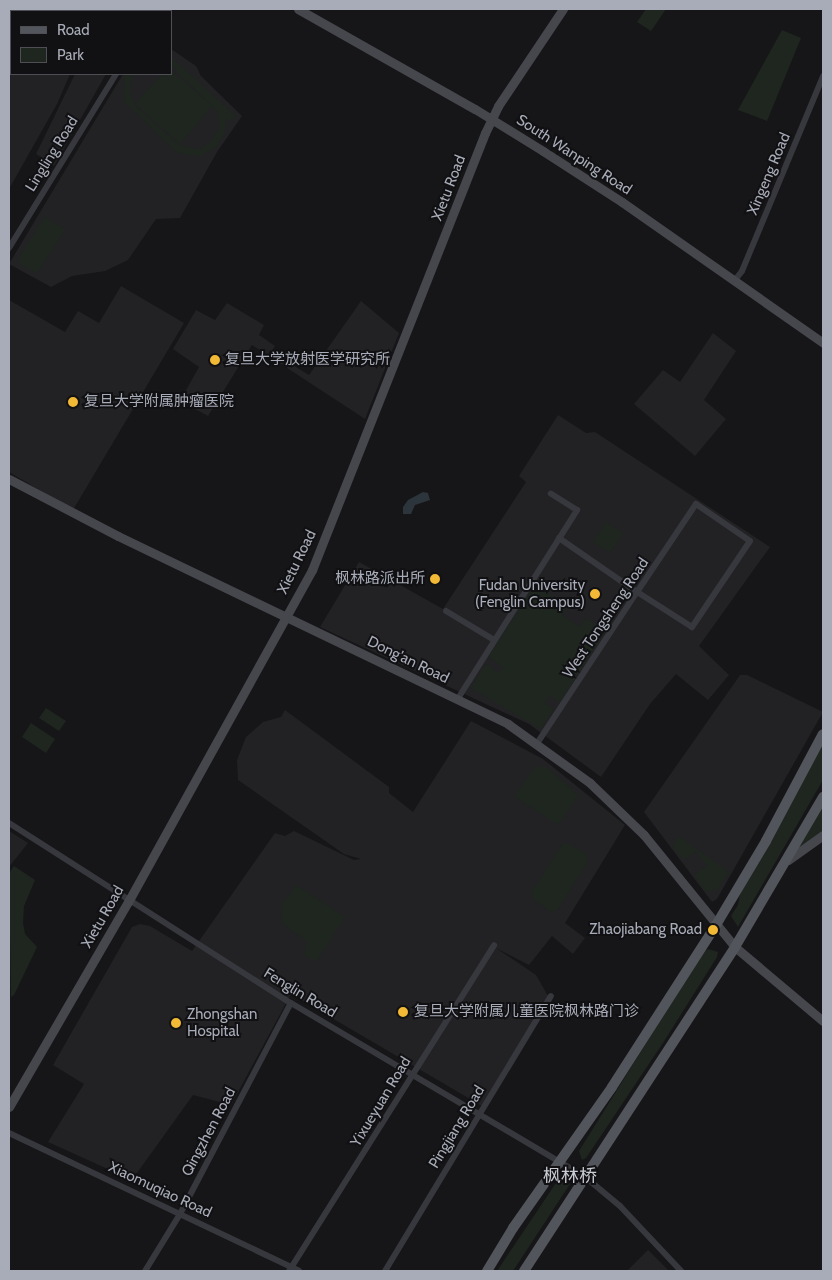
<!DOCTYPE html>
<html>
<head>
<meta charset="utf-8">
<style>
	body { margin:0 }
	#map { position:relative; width:832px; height:1280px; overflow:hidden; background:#161618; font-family:Cabin,"Noto Sans SC",sans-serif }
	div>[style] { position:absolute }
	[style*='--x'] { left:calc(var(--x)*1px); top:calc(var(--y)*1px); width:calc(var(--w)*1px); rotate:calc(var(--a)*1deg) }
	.built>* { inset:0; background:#222225 }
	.green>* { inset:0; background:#1e261f }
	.water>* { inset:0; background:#2c343c }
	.street>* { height:6px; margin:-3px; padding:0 3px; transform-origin:3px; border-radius:3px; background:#37383d }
	.secondary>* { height:9px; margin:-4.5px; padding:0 4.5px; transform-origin:4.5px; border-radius:4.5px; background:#45474d }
	.primary>* { height:10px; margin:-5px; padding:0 5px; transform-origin:5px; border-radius:5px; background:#53555c }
	.dots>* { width:14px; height:14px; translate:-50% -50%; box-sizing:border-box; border:2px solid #111113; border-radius:50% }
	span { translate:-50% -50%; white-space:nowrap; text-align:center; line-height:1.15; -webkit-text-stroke:4px #111113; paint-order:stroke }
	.street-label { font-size:15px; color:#a8acb8 }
	.poi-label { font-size:15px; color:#a8acb8 }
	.left { translate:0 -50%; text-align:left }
	.right { translate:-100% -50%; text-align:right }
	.quarter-label { font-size:18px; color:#c9ccd4 }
	.frame { position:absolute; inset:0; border:10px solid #a8acb8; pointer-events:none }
	.legend { position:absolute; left:10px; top:10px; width:162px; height:65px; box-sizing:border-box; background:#111113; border:1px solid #4d4f55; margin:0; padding:6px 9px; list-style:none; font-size:15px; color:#a8acb8 }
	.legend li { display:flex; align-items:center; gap:10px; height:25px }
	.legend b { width:25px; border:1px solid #4d4f55 }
</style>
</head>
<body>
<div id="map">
	<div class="built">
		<div style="clip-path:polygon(9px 9px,143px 9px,11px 11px,11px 74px,70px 74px,57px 104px,9px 189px)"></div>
		<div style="clip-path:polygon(171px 49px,196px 66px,201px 76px,242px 116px,217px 152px,180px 218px,156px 219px,128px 260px,105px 271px,72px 276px,51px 287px,9px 264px,123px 74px,171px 74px)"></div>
		<div style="clip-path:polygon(75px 74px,106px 74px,54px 166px,36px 154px)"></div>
		<div style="clip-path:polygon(121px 286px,184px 323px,73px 510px,9px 472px,9px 300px,65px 332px,78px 311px,99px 323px)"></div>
		<div style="clip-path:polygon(361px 301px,399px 333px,365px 419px,252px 345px,208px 416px,180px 401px,199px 367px,173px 349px,196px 310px,215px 320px,227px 303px,264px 325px,259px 335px,275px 346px,271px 352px,309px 375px)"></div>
		<div style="clip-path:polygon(713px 333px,736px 351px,704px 400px,726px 419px,695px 456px,634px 404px,663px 370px,680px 382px)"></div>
		<div style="clip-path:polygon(558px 415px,586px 433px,595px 432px,770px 547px,699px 646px,729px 675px,708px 700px,676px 674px,650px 704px,601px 777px,529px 724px,320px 627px,359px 562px,443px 609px,526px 482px,519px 476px)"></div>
		<div style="clip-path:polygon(740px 675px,747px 675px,823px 712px,717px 899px,712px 902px,644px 812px)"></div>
		<div style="clip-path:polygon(285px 710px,389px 787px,389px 793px,413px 812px,471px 721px,543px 759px,625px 825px,565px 923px,585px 938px,573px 954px,552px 936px,529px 965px,496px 948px,536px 975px,548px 996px,482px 1106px,291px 994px,231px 1105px,193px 1095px,132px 1180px,48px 1142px,84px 1084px,53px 1065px,132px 927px,140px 924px,150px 926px,192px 951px,275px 833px,285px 836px,294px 831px,354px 860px,361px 859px,344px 854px,238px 780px,237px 760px,246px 737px,263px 722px,281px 717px)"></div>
		<div style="clip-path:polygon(9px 831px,28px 843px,9px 867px)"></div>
		<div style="clip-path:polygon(648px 1250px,669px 1271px,627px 1271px)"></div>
	</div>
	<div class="green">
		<div style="clip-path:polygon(646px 9px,666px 9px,651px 31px,637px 22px)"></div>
		<div style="clip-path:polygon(782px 30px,801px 38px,767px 121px,738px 110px)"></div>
		<div style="clip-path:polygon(171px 57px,235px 116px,230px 122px,226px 118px,224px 135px,216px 147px,200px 156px,177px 153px,125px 102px,124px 77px,126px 74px,134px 74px,129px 87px,134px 105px,179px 145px,199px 149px,212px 141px,219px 128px,218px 112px,171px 66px)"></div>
		<div style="clip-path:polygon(171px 70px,212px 106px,180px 144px,135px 104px,162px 74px,171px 74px)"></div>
		<div style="clip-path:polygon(44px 217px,65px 229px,37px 274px,17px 262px)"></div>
		<div style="clip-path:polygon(606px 522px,623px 533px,610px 553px,593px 542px)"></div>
		<div style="clip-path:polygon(535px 585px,568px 606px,562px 615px,580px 627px,586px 618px,605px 632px,560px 702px,549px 696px,545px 703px,554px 709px,541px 729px,471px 688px,486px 664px,499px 673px,503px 667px,488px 657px)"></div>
		<div style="clip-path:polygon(46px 708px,66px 721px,59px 731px,39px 718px)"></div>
		<div style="clip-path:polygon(31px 723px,55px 739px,46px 753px,22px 737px)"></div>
		<div style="clip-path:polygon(823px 741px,823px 780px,738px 927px,731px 916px,738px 905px,740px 894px)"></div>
		<div style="clip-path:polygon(535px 767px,546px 767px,578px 795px,558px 825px,514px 796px)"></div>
		<div style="clip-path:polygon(823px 802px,823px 832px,797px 849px)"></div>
		<div style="clip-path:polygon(678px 836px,729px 872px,717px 890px,705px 891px,694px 875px,707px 866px,696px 851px,684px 860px,673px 847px)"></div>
		<div style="clip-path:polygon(567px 843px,586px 854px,588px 861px,557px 911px,551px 912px,533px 899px,532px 892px,562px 844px)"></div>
		<div style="clip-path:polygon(14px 866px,35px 880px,24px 906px,23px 923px,25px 934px,37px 947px,14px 995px,11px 997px,9px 873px)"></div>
		<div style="clip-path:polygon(296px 885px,345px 917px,316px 962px,305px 955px,307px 941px,283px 925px,281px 906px)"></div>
		<div style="clip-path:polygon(708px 949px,718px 952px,717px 957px,663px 1043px,586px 1158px,582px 1160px,579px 1151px,703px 952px)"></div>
		<div style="clip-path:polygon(564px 1176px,570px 1184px,513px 1271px,497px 1271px,560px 1177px)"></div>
	</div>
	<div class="water">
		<div style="clip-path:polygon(423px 492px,428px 493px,430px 500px,415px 505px,411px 514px,403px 514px,403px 507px,408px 500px)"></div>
	</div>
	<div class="street">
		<div style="--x:154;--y:11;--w:3;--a:-45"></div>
		<div style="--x:9;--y:248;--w:204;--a:-58.4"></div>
		<div style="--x:735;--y:280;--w:11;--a:-52"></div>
		<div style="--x:742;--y:271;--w:211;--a:-67.4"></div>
		<div style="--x:446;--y:611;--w:56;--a:31.1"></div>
		<div style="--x:457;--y:700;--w:225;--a:-57.7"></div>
		<div style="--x:577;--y:510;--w:31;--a:-148"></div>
		<div style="--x:536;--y:745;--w:183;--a:-56.6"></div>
		<div style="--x:637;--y:592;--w:106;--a:-56.2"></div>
		<div style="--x:696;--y:504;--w:65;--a:34.4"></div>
		<div style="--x:750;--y:541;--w:104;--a:124"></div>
		<div style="--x:692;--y:627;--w:65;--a:-147.5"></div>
		<div style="--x:637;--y:592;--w:95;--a:-145.3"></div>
		<div style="--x:9;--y:823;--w:335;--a:32.6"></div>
		<div style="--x:291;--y:1003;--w:340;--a:30.6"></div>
		<div style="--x:584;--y:1176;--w:47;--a:39.8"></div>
		<div style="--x:620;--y:1206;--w:89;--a:46.8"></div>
		<div style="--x:9;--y:1133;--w:321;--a:25.4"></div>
		<div style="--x:145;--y:1271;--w:67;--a:-58.4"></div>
		<div style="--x:180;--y:1214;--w:238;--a:-62.3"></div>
		<div style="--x:289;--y:1271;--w:385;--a:-57.8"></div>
		<div style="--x:385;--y:1271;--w:321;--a:-58.9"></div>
	</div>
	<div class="secondary">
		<div style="--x:298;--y:9;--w:203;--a:29.5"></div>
		<div style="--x:475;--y:109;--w:80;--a:31.7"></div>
		<div style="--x:543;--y:151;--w:94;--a:32.8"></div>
		<div style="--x:622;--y:202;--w:246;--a:35"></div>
		<div style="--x:9;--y:479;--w:123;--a:27.6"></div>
		<div style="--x:118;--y:536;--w:433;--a:25.7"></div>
		<div style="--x:508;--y:724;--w:101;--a:35.7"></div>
		<div style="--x:590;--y:783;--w:75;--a:43.9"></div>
		<div style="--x:644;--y:835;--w:144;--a:50.9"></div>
		<div style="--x:735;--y:947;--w:115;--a:40.1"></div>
		<div style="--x:788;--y:860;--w:43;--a:-35.5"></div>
		<div style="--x:9;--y:1107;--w:237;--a:-59.9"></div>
		<div style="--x:128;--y:902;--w:380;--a:-61"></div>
		<div style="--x:312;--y:570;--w:470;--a:-68.4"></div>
		<div style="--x:485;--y:133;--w:30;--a:-64"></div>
		<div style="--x:498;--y:106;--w:117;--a:-56.2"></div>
	</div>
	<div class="primary">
		<div style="--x:487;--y:1271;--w:50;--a:-58.8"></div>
		<div style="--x:513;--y:1228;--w:172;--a:-54.9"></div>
		<div style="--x:612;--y:1087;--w:193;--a:-57.3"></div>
		<div style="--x:716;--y:925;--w:98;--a:-59.2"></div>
		<div style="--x:766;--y:841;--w:121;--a:-62"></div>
		<div style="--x:524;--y:1271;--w:387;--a:-56.9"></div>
		<div style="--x:735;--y:947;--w:174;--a:-59.6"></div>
	</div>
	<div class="dots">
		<div style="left:215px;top:360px;background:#f1b935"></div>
		<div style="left:73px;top:402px;background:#f1b935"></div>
		<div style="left:435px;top:579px;background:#f1b935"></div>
		<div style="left:595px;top:594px;background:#f1b935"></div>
		<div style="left:713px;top:930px;background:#f1b935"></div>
		<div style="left:403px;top:1012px;background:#f1b935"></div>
		<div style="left:176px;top:1023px;background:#f1b935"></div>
	</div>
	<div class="street-label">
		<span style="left:52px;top:154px;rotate:-58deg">Lingling Road</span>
		<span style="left:574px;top:155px;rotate:33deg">South Wanping Road</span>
		<span style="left:769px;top:174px;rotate:-67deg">Xingeng Road</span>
		<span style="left:449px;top:188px;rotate:-69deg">Xietu Road</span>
		<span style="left:297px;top:562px;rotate:-64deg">Xietu Road</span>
		<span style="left:606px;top:618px;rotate:-56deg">West Tongsheng Road</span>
		<span style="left:408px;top:660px;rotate:26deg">Dong'an Road</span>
		<span style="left:103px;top:917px;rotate:-60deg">Xietu Road</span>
		<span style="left:300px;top:993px;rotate:31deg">Fenglin Road</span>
		<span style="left:381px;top:1102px;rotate:-59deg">Yixueyuan Road</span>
		<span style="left:457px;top:1127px;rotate:-59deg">Pingjiang Road</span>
		<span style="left:209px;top:1132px;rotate:-62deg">Qingzhen Road</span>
		<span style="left:160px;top:1190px;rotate:25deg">Xiaomuqiao Road</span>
	</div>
	<div class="poi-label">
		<span class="left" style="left:225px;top:360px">复旦大学放射医学研究所</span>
		<span class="left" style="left:84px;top:402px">复旦大学附属肿瘤医院</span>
		<span class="right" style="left:425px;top:579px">枫林路派出所</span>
		<span class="right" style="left:585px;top:594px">Fudan University<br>(Fenglin Campus)</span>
		<span class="right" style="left:702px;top:930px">Zhaojiabang Road</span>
		<span class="left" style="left:414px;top:1012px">复旦大学附属儿童医院枫林路门诊</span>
		<span class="left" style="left:187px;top:1023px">Zhongshan<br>Hospital</span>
	</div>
	<div class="quarter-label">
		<span style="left:570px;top:1176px">枫林桥</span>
	</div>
	<div class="frame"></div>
	<ul class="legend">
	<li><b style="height:6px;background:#53555c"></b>Road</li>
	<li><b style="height:14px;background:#1e261f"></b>Park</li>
	</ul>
</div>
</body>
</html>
